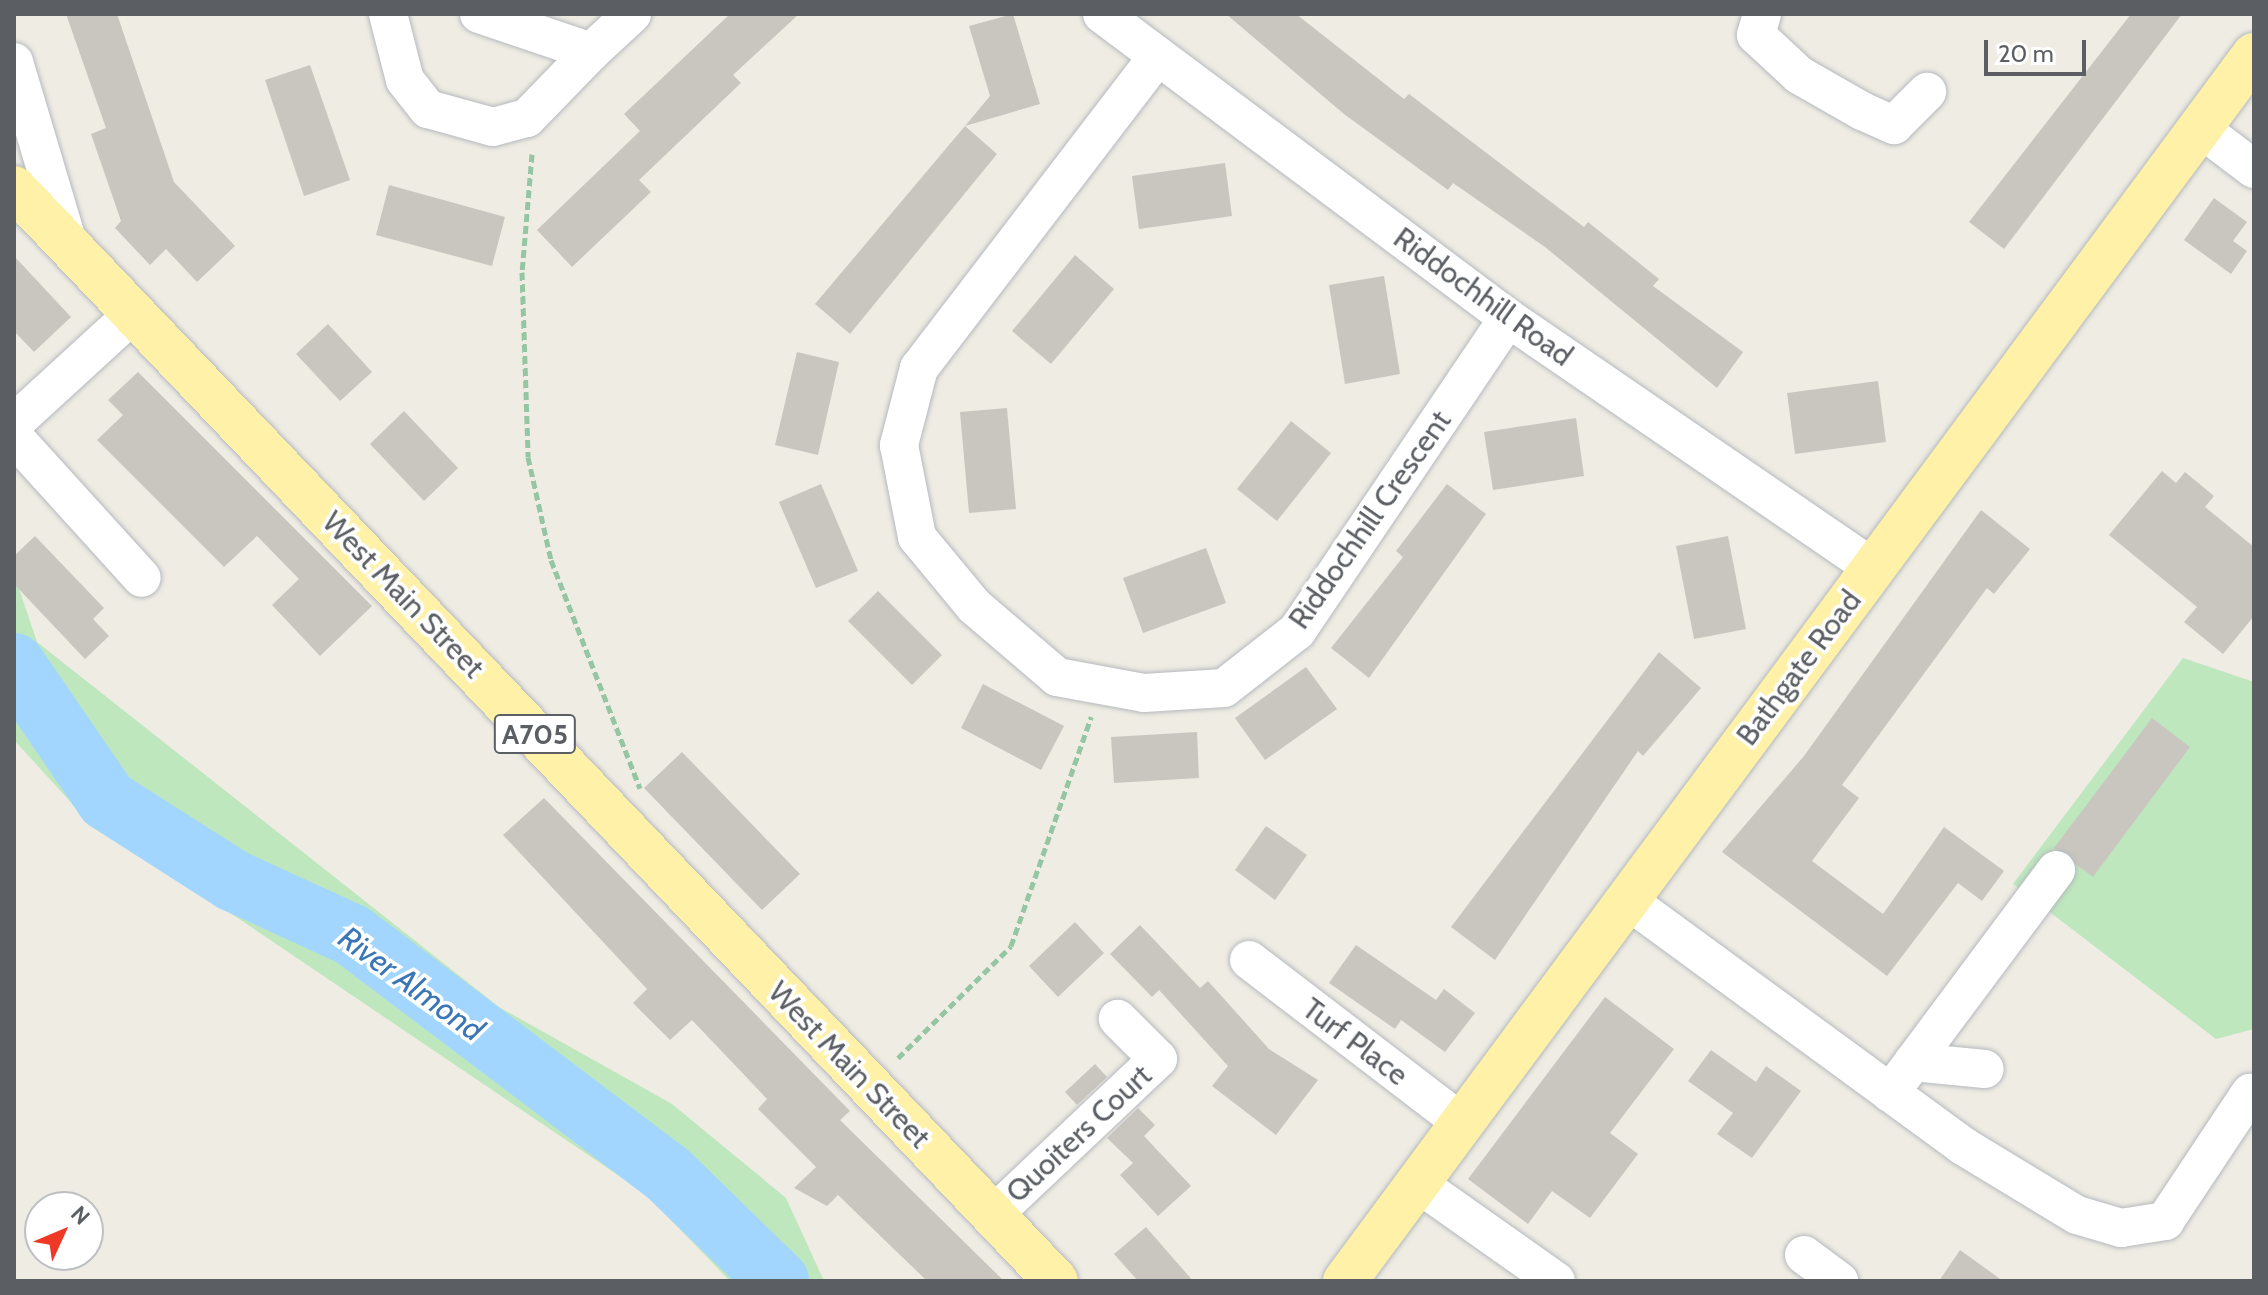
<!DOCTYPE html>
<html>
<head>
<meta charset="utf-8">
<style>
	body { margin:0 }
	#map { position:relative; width:2268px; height:1295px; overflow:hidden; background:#eeece3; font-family:Cabin,sans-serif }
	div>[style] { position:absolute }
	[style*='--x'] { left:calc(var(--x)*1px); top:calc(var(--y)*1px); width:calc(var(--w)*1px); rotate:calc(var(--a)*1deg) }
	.green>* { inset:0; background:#bee7be }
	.river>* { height:62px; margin:-31px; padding:0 31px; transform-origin:31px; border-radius:31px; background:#a2d6ff }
	.building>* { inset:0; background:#c9c6c0 }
	.path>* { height:5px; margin-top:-2.5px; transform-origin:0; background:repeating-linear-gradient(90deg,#95c6a4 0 8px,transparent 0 12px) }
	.roads { filter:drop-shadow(0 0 2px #b5b9be) drop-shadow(0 0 2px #b5b9be) }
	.minor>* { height:38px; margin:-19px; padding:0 19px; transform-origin:19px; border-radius:19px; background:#fff }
	.major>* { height:44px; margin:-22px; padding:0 22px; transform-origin:22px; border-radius:22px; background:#fff1a7 }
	span { translate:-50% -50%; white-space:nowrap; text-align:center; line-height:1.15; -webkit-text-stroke:7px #fff; paint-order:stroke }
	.shield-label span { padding:2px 6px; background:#fff; border:2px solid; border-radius:6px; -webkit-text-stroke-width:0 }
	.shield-label { font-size:28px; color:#5b5f64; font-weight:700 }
	.street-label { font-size:30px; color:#5b5f64 }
	.water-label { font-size:32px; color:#3a76b6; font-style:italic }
	.frame { position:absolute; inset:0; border:16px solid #5b5f64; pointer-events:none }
	.north { position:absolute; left:24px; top:1191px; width:80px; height:80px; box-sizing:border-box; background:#fff; border:2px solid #bdbfc1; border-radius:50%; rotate:46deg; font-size:22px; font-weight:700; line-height:32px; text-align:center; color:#5b5f64 }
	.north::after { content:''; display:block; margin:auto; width:28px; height:36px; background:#f03827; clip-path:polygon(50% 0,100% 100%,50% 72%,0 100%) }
	.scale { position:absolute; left:1984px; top:40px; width:102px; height:36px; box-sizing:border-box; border:4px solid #5b5f64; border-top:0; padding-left:10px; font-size:24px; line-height:28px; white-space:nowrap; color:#5b5f64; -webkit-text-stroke:6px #fff; paint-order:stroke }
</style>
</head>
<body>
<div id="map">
	<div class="green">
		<div style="clip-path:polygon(14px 574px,37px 642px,499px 1007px,672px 1104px,786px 1198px,824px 1281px,730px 1281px,646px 1194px,78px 810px,14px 740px)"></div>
		<div style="clip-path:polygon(2183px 658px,2254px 682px,2254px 1029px,2216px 1039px,2013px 884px)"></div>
	</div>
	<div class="river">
		<div style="--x:14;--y:664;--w:165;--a:55.6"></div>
		<div style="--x:107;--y:800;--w:148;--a:32.6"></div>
		<div style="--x:232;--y:880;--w:132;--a:24.6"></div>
		<div style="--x:352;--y:935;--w:395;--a:37.1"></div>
		<div style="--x:667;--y:1173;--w:155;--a:44.2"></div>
	</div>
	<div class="building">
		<div style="clip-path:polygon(66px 14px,117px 14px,174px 182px,235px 246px,197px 282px,166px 249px,150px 265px,115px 228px,121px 221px,91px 134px,106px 128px)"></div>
		<div style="clip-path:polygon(730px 14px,799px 14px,733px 75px,741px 83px,639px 180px,651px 192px,572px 267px,537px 230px,640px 131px,624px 114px)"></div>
		<div style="clip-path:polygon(1013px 14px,1040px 104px,965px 126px,990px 96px,969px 26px)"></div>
		<div style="clip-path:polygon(1226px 14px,1296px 14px,1404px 99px,1409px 94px,1584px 227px,1588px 222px,1659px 279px,1653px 286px,1743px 352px,1717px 388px,1545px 247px,1453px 183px,1448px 190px,1344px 114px)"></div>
		<div style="clip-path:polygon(2131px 14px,2182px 14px,2004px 249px,1969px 222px)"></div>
		<div style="clip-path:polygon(310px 65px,350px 180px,304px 196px,265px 80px)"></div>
		<div style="clip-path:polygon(965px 126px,997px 154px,850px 334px,815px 304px)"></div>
		<div style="clip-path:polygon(1225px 163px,1232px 216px,1139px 229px,1132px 176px)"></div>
		<div style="clip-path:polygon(389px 185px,505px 217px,492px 266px,376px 235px)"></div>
		<div style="clip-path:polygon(2214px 198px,2247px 222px,2233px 241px,2247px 251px,2231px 274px,2184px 240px)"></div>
		<div style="clip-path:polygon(1075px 255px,1114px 289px,1051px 364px,1012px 331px)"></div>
		<div style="clip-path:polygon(14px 256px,71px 317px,34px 352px,14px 331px)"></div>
		<div style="clip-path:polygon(1384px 276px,1400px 374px,1345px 384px,1329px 285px)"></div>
		<div style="clip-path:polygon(328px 324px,372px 372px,340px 401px,296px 354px)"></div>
		<div style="clip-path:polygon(797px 352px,839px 362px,818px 455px,775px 445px)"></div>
		<div style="clip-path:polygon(138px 372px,372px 606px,320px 656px,272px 605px,299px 579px,257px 536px,224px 567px,97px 440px,123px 415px,108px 400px)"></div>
		<div style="clip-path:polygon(1878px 381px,1886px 442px,1795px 454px,1787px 393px)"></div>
		<div style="clip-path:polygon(1007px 408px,1016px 509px,969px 513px,960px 412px)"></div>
		<div style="clip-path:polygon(404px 411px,458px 468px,424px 501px,370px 444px)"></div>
		<div style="clip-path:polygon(1576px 418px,1584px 476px,1493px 490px,1484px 432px)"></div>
		<div style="clip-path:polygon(1291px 421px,1331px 453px,1277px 521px,1237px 489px)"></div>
		<div style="clip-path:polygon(2162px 471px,2176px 483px,2185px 472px,2214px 496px,2205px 507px,2254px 547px,2254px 616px,2223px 654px,2184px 622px,2197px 607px,2109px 535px)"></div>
		<div style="clip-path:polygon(821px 484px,858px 571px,816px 588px,779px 502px)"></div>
		<div style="clip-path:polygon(1447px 484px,1486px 514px,1369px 678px,1331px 648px,1403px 557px,1396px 551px)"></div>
		<div style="clip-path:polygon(1981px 510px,2030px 549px,1994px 594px,1987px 588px,1842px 785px,1859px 798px,1812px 861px,1883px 914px,1944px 827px,2004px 871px,1982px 901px,1958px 883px,1887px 976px,1722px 852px,1804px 756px)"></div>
		<div style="clip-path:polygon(35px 536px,104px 608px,93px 619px,109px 636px,85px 659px,14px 584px,14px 556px)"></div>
		<div style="clip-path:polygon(1728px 536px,1746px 629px,1694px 639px,1676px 546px)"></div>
		<div style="clip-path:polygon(1206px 548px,1226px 603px,1143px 633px,1123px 578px)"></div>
		<div style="clip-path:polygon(878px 591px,942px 655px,912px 685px,848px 621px)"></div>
		<div style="clip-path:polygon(1659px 652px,1701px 688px,1643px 756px,1638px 751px,1495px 960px,1451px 927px)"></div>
		<div style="clip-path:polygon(1306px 667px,1337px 709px,1265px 760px,1235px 718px)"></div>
		<div style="clip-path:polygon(983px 684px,1064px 726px,1041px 770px,961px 728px)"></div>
		<div style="clip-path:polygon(2152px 718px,2190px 747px,2093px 877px,2054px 848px)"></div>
		<div style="clip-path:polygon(1197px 732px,1199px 778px,1114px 783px,1111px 737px)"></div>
		<div style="clip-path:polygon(682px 752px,800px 874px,762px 910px,644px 788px)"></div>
		<div style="clip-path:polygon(544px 798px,850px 1111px,840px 1120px,1004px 1281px,927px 1281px,838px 1195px,827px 1206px,794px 1188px,816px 1167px,758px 1109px,767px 1099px,692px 1020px,670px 1040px,633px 1003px,647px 989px,503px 835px)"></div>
		<div style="clip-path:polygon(1266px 826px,1307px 855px,1275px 900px,1235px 870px)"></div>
		<div style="clip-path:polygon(1075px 922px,1104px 953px,1058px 997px,1029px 966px)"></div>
		<div style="clip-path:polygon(1140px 925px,1200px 988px,1208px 981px,1269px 1049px,1318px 1080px,1276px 1135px,1212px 1086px,1228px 1066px,1159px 990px,1152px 997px,1110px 954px)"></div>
		<div style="clip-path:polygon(1356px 945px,1436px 1000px,1444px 989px,1475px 1013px,1445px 1052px,1401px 1020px,1395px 1029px,1329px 983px)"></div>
		<div style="clip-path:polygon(1605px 997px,1674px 1049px,1610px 1133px,1638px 1154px,1590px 1218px,1552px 1191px,1528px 1224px,1468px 1179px)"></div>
		<div style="clip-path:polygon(1711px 1050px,1756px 1082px,1766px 1066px,1801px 1091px,1752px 1158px,1717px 1134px,1733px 1113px,1688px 1081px)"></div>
		<div style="clip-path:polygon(1095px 1064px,1107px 1077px,1077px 1105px,1065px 1092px)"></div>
		<div style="clip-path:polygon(1138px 1108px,1155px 1125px,1144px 1136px,1191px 1186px,1158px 1216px,1120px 1175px,1133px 1163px,1107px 1138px)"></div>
		<div style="clip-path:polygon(1146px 1227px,1193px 1281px,1138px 1281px,1114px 1254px)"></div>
		<div style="clip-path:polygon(1960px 1250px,2003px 1281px,1939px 1281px)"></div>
	</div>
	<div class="path">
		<div style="--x:532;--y:154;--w:118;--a:94.8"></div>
		<div style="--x:522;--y:272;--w:185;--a:88.1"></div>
		<div style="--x:528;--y:457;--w:106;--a:77.4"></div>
		<div style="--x:551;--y:560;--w:245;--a:68.7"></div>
		<div style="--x:898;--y:1058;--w:159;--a:-44.7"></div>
		<div style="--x:1011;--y:946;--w:243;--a:-70.7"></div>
	</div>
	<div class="roads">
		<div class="minor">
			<div style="--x:388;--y:14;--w:68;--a:75.6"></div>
			<div style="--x:405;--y:80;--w:37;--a:52"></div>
			<div style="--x:428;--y:109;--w:67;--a:15.5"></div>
			<div style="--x:493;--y:127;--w:35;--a:-15"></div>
			<div style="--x:527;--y:118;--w:92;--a:-45.9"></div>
			<div style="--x:479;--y:14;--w:118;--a:18.7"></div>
			<div style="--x:591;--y:52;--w:56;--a:-42.8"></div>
			<div style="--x:1102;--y:14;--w:507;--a:36.82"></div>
			<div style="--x:1508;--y:318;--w:442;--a:34.4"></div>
			<div style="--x:1762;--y:14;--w:22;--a:106"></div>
			<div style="--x:1756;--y:35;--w:59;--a:42.9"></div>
			<div style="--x:1799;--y:75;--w:73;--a:29.7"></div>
			<div style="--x:1862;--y:111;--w:35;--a:24"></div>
			<div style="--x:1894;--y:125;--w:47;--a:-45"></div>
			<div style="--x:1157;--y:57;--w:392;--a:127.4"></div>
			<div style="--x:919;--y:368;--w:80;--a:104.6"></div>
			<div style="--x:899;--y:445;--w:94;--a:78.9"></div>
			<div style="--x:917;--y:537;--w:89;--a:50.4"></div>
			<div style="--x:974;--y:606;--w:109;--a:40.5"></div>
			<div style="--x:1057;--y:677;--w:88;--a:10.4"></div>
			<div style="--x:1144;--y:693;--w:80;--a:-3.6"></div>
			<div style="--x:1224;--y:688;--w:93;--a:-38"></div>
			<div style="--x:1297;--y:631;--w:377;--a:-56"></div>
			<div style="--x:14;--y:62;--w:189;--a:73.4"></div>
			<div style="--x:2200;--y:128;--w:68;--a:37.2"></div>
			<div style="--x:14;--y:423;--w:164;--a:-42.5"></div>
			<div style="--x:14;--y:437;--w:190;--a:47.8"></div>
			<div style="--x:1627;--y:900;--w:416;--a:36.2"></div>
			<div style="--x:1963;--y:1146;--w:133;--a:31.2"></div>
			<div style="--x:2077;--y:1215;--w:46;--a:16.5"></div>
			<div style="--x:2121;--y:1228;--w:45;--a:-9"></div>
			<div style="--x:2165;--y:1221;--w:154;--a:-56.4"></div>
			<div style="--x:1249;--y:960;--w:268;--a:37.4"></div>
			<div style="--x:1913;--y:1062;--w:72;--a:5.6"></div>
			<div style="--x:1890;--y:1093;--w:278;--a:-53.3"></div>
			<div style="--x:1417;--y:1183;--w:170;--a:35.2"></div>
			<div style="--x:993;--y:1215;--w:227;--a:-43.4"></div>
			<div style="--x:1158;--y:1059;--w:57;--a:-135"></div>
			<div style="--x:1804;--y:1255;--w:44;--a:36.6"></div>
		</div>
		<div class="major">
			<div style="--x:14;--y:188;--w:1510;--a:46.37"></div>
			<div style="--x:1345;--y:1281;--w:1526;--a:-53.45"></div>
		</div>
	</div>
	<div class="shield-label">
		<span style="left:535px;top:734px">A705</span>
	</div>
	<div class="street-label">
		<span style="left:1483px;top:297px;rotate:36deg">Riddochhill Road</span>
		<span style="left:1370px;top:520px;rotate:-55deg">Riddochhill Crescent</span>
		<span style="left:403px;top:595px;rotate:46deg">West Main Street</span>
		<span style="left:1799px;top:668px;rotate:-53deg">Bathgate Road</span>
		<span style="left:1355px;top:1042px;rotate:37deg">Turf Place</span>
		<span style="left:849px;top:1065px;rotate:46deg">West Main Street</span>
		<span style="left:1079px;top:1134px;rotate:-43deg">Quoiters Court</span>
	</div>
	<div class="water-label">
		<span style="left:411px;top:984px;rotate:36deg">River Almond</span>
	</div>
	<div class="frame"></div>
	<div class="north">N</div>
	<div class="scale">20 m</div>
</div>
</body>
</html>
